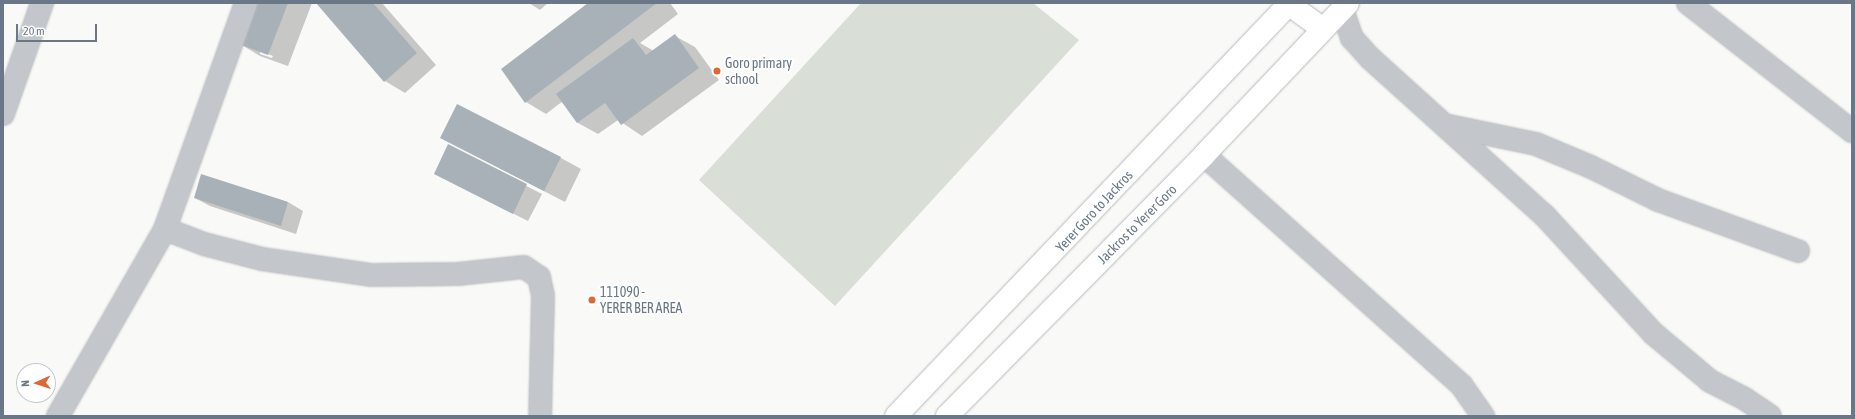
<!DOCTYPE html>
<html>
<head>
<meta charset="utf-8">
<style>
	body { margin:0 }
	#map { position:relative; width:1855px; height:419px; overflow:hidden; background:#f9f9f7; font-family:"Asap Condensed",sans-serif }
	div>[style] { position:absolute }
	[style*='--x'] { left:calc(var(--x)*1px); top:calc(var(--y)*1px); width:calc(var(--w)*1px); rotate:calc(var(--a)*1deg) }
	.green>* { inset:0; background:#d9ded6 }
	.shadow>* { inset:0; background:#0003 }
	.building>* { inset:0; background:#a9b1b8 }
	.roads { filter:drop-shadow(0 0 1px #b6babe) drop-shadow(0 0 1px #b6babe) }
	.minor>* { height:22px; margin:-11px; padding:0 11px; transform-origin:11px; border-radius:11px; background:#c3c6ca }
	.major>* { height:22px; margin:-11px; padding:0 11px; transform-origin:11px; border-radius:11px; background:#fff }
	.dots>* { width:11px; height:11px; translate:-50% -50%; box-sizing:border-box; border:2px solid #fff; border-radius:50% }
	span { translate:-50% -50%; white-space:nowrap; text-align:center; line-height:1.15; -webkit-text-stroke:4px #fff; paint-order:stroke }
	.poi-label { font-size:14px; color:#697787 }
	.left { translate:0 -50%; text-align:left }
	.street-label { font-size:14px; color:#697787 }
	.frame { position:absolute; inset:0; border:4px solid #697787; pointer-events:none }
	.north { position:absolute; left:16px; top:363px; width:40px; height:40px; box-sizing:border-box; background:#fff; border:1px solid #c3c9cf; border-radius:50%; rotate:267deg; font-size:11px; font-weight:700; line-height:16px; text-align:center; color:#697787 }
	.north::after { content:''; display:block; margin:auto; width:14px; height:18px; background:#dd6833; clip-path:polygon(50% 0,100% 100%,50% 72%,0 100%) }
	.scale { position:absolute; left:16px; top:24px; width:81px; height:18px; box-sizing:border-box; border:2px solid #697787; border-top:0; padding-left:5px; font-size:12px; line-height:14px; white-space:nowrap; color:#697787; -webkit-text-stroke:3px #fff; paint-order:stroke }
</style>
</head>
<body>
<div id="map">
	<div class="green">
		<div style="clip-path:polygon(861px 3px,1033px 3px,1079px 40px,835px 306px,699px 180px)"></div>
	</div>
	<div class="shadow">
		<div style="clip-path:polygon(evenodd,256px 3px,312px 3px,288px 66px,260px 56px,240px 44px,256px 3px,260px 51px,273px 56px,272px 58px,260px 54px,260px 51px)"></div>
		<div style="clip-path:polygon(317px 3px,382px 3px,436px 65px,405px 93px,385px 81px)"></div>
		<div style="clip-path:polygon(529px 3px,548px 3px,540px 10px)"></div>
		<div style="clip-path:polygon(590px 3px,670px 3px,678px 14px,640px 43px,654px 51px,675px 36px,695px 47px,719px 80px,642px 136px,618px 120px,598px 134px,578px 123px,563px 101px,546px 114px,526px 102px)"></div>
		<div style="clip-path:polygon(441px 138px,561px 158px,581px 169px,565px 202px)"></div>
		<div style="clip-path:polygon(449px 146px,542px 194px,528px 221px,435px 174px)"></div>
		<div style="clip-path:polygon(202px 175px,288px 202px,303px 211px,296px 234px,210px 206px,195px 198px)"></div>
	</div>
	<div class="building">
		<div style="clip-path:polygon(255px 3px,288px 3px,268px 55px,239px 44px)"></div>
		<div style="clip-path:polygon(316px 3px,373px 3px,417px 53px,384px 82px)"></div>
		<div style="clip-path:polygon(588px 3px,657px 3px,525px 103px,501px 69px)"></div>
		<div style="clip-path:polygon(675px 34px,699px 68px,621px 125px,605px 103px,577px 123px,556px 94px,633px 38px,646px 55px)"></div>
		<div style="clip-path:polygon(457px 104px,561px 157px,544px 191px,440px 138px)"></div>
		<div style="clip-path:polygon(448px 144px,527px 184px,513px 214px,434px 174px)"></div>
		<div style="clip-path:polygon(201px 174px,288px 202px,281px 226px,194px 198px)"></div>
	</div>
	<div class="roads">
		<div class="minor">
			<div style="--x:1688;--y:3;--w:208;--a:38"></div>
			<div style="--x:1342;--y:9;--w:31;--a:71"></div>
			<div style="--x:1352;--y:38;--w:27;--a:48"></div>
			<div style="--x:1370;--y:58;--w:234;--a:42.1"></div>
			<div style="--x:1544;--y:215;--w:162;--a:47.3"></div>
			<div style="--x:1654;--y:334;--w:73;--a:40"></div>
			<div style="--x:1710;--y:381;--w:39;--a:27"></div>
			<div style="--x:1745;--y:399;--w:30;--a:34"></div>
			<div style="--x:3;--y:114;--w:118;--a:-70.6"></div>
			<div style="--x:1449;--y:126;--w:89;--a:11.7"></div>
			<div style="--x:1536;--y:144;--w:60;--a:22.7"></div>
			<div style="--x:1591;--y:167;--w:75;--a:26.2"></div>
			<div style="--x:1658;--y:200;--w:149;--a:20"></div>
			<div style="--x:1204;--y:155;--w:346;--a:41.8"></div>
			<div style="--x:1462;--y:386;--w:37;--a:55"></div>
			<div style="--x:165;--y:229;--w:42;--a:21"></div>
			<div style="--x:204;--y:244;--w:60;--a:14.5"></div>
			<div style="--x:262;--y:259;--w:111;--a:8.3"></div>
			<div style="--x:372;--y:275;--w:86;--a:-0.7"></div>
			<div style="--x:458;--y:274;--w:66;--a:-6.1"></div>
			<div style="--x:524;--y:267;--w:18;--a:34"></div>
			<div style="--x:539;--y:277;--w:19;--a:78"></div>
			<div style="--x:543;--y:296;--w:120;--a:91.4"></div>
			<div style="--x:58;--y:416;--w:215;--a:-60.2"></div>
			<div style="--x:165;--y:229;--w:240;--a:-70.3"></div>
		</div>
		<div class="major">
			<div style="--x:1287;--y:3;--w:44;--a:35.8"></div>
			<div style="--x:896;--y:416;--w:571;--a:-46.35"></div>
			<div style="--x:947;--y:416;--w:366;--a:-45.4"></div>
			<div style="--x:1204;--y:155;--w:209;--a:-46.5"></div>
		</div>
	</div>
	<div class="dots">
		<div style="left:717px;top:71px;background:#dd6833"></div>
		<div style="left:592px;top:300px;background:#dd6833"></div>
	</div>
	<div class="poi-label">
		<span class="left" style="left:725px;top:71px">Goro primary<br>school</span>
		<span class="left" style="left:600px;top:300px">111090 -<br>YERER BER AREA</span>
	</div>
	<div class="street-label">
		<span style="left:1094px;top:211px;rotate:-47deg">Yerer Goro to Jackros</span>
		<span style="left:1137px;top:224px;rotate:-45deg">Jackros to Yerer Goro</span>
	</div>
	<div class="frame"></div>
	<div class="north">N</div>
	<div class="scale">20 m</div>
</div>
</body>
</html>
